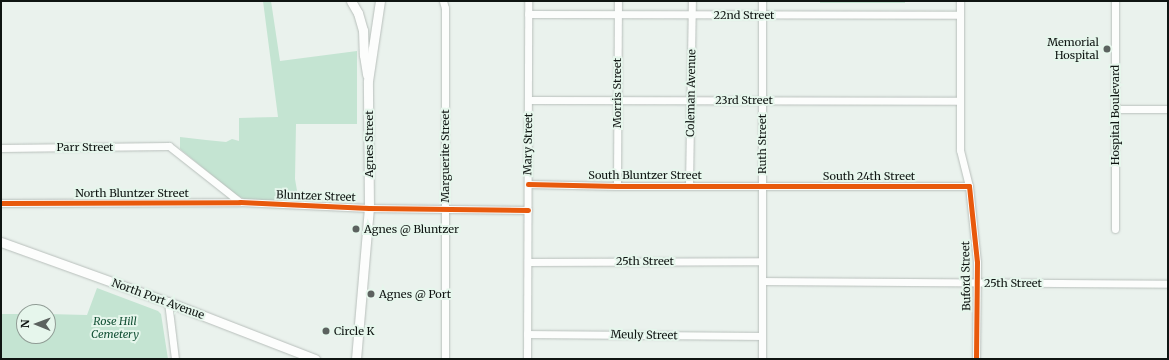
<!DOCTYPE html>
<html>
<head>
<meta charset="utf-8">
<style>
	body { margin:0 }
	#map { position:relative; width:1169px; height:360px; overflow:hidden; background:#eaf2ed; font-family:Merriweather,serif }
	div>[style] { position:absolute }
	[style*='--x'] { left:calc(var(--x)*1px); top:calc(var(--y)*1px); width:calc(var(--w)*1px); rotate:calc(var(--a)*1deg) }
	.green>* { inset:0; background:#c4e4d2 }
	.roads { filter:drop-shadow(0 0 1px #b8bfbb) drop-shadow(0 0 1px #b8bfbb) }
	.minor>* { height:7px; margin:-3.5px; padding:0 3.5px; transform-origin:3.5px; border-radius:3.5px; background:#fcfdfc }
	.major>* { height:9px; margin:-4.5px; padding:0 4.5px; transform-origin:4.5px; border-radius:4.5px; background:#fcfdfc }
	.cycleway>* { height:5px; margin:-2.5px; padding:0 2.5px; transform-origin:2.5px; border-radius:2.5px; background:#e8590c }
	.dots>* { width:11px; height:11px; translate:-50% -50%; box-sizing:border-box; border:2px solid #e6f6ec; border-radius:50% }
	span { translate:-50% -50%; white-space:nowrap; text-align:center; line-height:1.15; -webkit-text-stroke:4px #e6f6ec; paint-order:stroke }
	.street-label { font-size:11px; color:#0f1512 }
	.poi-label { font-size:11px; color:#0f1512 }
	.right { translate:-100% -50%; text-align:right }
	.left { translate:0 -50%; text-align:left }
	.park-label { font-size:11px; color:#135035; font-style:italic }
	.frame { position:absolute; inset:0; border:2px solid #0f1512; pointer-events:none }
	.north { position:absolute; left:16px; top:304px; width:40px; height:40px; box-sizing:border-box; background:#e6f6ec; border:1px solid #909c95; border-radius:50%; rotate:271deg; font-size:11px; font-weight:700; line-height:16px; text-align:center; color:#0f1512 }
	.north::after { content:''; display:block; margin:auto; width:14px; height:18px; background:#5c625f; clip-path:polygon(50% 0,100% 100%,50% 72%,0 100%) }
</style>
</head>
<body>
<div id="map">
	<div class="green">
		<div style="clip-path:polygon(263px 1px,271px 1px,280px 61px,357px 51px,357px 124px,296px 124px,295px 179px,299px 202px,244px 199px,235px 194px,180px 149px,180px 137px,206px 140px,226px 142px,232px 139px,239px 141px,239px 118px,278px 117px)"></div>
		<div style="clip-path:polygon(820px 1px,905px 1px,905px 3px,820px 3px)"></div>
		<div style="clip-path:polygon(97px 288px,158px 311px,161px 314px,168px 359px,1px 359px,1px 314px,24px 314px,24px 336px,48px 336px,48px 314px,87px 315px)"></div>
	</div>
	<div class="roads">
		<div class="minor">
			<div style="--x:443;--y:1;--w:7;--a:74"></div>
			<div style="--x:445;--y:8;--w:351;--a:90"></div>
			<div style="--x:960;--y:1;--w:149;--a:90"></div>
			<div style="--x:960;--y:150;--w:37;--a:76"></div>
			<div style="--x:1115;--y:1;--w:228;--a:90"></div>
			<div style="--x:528;--y:14;--w:432;--a:0.1"></div>
			<div style="--x:529;--y:100;--w:430;--a:0.1"></div>
			<div style="--x:1115;--y:109;--w:53;--a:0"></div>
			<div style="--x:1;--y:148;--w:168;--a:-0.7"></div>
			<div style="--x:169;--y:146;--w:90;--a:38.3"></div>
			<div style="--x:528;--y:184;--w:89;--a:1.3"></div>
			<div style="--x:617;--y:186;--w:352;--a:0"></div>
			<div style="--x:969;--y:186;--w:76;--a:84"></div>
			<div style="--x:977;--y:262;--w:97;--a:90.6"></div>
			<div style="--x:617;--y:186;--w:185;--a:-89.7"></div>
			<div style="--x:689;--y:186;--w:185;--a:-89.1"></div>
			<div style="--x:1;--y:203;--w:239;--a:-0.2"></div>
			<div style="--x:240;--y:202;--w:129;--a:2.7"></div>
			<div style="--x:369;--y:208;--w:159;--a:0.7"></div>
			<div style="--x:528;--y:262;--w:234;--a:-0.2"></div>
			<div style="--x:762;--y:281;--w:406;--a:0.4"></div>
			<div style="--x:168;--y:302;--w:57;--a:83"></div>
			<div style="--x:527;--y:334;--w:235;--a:0.5"></div>
			<div style="--x:527;--y:359;--w:358;--a:-89.8"></div>
			<div style="--x:762;--y:359;--w:358;--a:-90"></div>
		</div>
		<div class="major">
			<div style="--x:351;--y:1;--w:14;--a:60"></div>
			<div style="--x:358;--y:13;--w:18;--a:74"></div>
			<div style="--x:363;--y:30;--w:25;--a:88"></div>
			<div style="--x:364;--y:55;--w:20;--a:81"></div>
			<div style="--x:1;--y:242;--w:177;--a:19.8"></div>
			<div style="--x:168;--y:302;--w:158;--a:21.2"></div>
			<div style="--x:356;--y:359;--w:152;--a:-85.1"></div>
			<div style="--x:369;--y:208;--w:127;--a:-90.5"></div>
			<div style="--x:368;--y:81;--w:81;--a:-81.5"></div>
		</div>
	</div>
	<div class="cycleway">
		<div style="--x:528;--y:184;--w:89;--a:1.3"></div>
		<div style="--x:617;--y:186;--w:352;--a:0"></div>
		<div style="--x:969;--y:186;--w:76;--a:84"></div>
		<div style="--x:977;--y:262;--w:97;--a:90.6"></div>
		<div style="--x:1;--y:203;--w:239;--a:-0.2"></div>
		<div style="--x:240;--y:202;--w:129;--a:2.7"></div>
		<div style="--x:369;--y:208;--w:159;--a:0.7"></div>
	</div>
	<div class="dots">
		<div style="left:1107px;top:49px;background:#5c625f"></div>
		<div style="left:356px;top:229px;background:#5c625f"></div>
		<div style="left:371px;top:294px;background:#5c625f"></div>
		<div style="left:326px;top:331px;background:#5c625f"></div>
	</div>
	<div class="street-label">
		<span style="left:744px;top:15px">22nd Street</span>
		<span style="left:617px;top:93px;rotate:-90deg">Morris Street</span>
		<span style="left:691px;top:93px;rotate:-89deg">Coleman Avenue</span>
		<span style="left:744px;top:100px">23rd Street</span>
		<span style="left:1115px;top:115px;rotate:-90deg">Hospital Boulevard</span>
		<span style="left:369px;top:144px;rotate:-90deg">Agnes Street</span>
		<span style="left:528px;top:144px;rotate:-89deg">Mary Street</span>
		<span style="left:762px;top:144px;rotate:-90deg">Ruth Street</span>
		<span style="left:85px;top:147px">Parr Street</span>
		<span style="left:445px;top:156px;rotate:-90deg">Marguerite Street</span>
		<span style="left:645px;top:175px">South Bluntzer Street</span>
		<span style="left:869px;top:176px">South 24th Street</span>
		<span style="left:132px;top:193px">North Bluntzer Street</span>
		<span style="left:316px;top:196px;rotate:2deg">Bluntzer Street</span>
		<span style="left:645px;top:261px">25th Street</span>
		<span style="left:966px;top:276px;rotate:-91deg">Buford Street</span>
		<span style="left:1013px;top:283px">25th Street</span>
		<span style="left:158px;top:299px;rotate:20deg">North Port Avenue</span>
		<span style="left:644px;top:335px;rotate:1deg">Meuly Street</span>
	</div>
	<div class="poi-label">
		<span class="right" style="left:1099px;top:49px">Memorial<br>Hospital</span>
		<span class="left" style="left:364px;top:229px">Agnes @ Bluntzer</span>
		<span class="left" style="left:379px;top:294px">Agnes @ Port</span>
		<span class="left" style="left:334px;top:331px">Circle K</span>
	</div>
	<div class="park-label">
		<span style="left:115px;top:328px">Rose Hill<br>Cemetery</span>
	</div>
	<div class="frame"></div>
	<div class="north">N</div>
</div>
</body>
</html>
